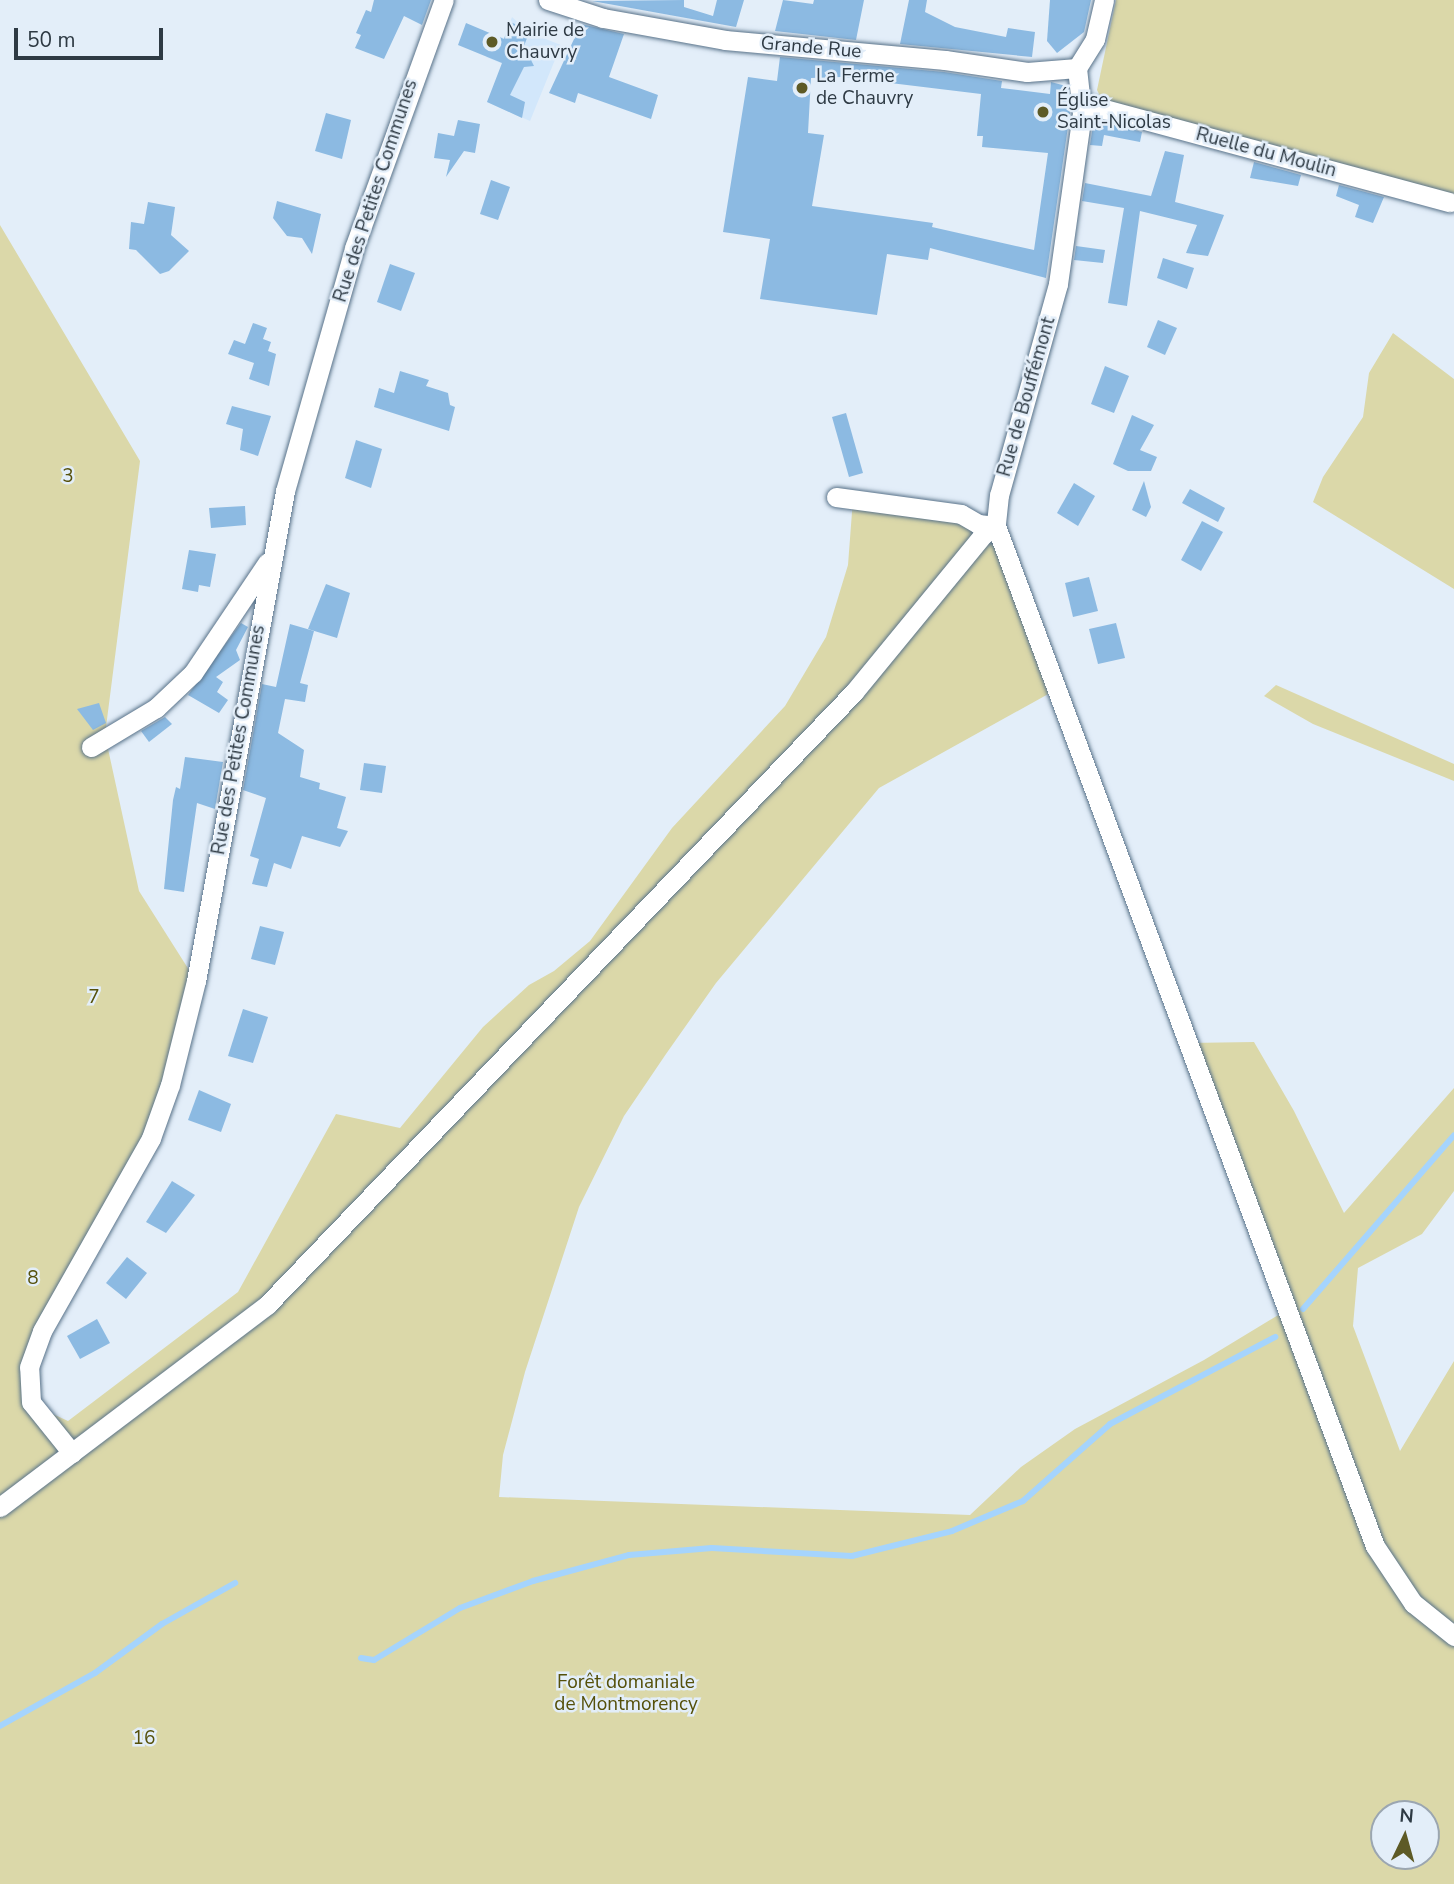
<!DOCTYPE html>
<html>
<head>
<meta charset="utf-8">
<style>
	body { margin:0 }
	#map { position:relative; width:1454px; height:1884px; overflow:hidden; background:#e3eef9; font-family:"Nunito Sans",sans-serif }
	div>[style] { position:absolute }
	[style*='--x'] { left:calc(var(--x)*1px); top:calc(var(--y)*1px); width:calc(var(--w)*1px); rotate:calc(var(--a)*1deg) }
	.built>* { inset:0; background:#d2e7fb }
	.green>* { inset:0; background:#dbd8a9 }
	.stream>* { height:6px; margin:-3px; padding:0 3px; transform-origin:3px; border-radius:3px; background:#a5d4fd }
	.building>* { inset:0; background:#8cbae2 }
	.roads { filter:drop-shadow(0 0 2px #587289) drop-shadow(0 0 2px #587289) }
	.minor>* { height:19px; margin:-9.5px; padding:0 9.5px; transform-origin:9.5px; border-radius:9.5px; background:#fff }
	.dots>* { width:19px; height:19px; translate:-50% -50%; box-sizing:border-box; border:4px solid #e3eef9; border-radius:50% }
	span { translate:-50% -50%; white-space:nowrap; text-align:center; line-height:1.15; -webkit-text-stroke:5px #e3eef9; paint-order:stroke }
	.poi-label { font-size:19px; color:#2e3a44 }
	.left { translate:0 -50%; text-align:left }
	.street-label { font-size:19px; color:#2e3a44 }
	.park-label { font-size:19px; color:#55500a }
	.north { position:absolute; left:1370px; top:1800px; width:70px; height:70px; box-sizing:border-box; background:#e3eef9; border:2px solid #9ba6b1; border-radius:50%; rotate:5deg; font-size:19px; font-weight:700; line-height:28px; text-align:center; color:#2e3a44 }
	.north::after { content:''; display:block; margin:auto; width:24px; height:32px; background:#5d5a26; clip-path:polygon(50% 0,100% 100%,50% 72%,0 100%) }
	.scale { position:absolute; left:14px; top:28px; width:149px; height:32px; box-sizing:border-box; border:4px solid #2e3a44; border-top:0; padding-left:9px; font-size:21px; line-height:24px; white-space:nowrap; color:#2e3a44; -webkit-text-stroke:5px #e3eef9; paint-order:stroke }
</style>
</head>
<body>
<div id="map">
	<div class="built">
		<div style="clip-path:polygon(512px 17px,530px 33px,561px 45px,530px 121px,487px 102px,503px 64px,486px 57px,495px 35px,504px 38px)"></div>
	</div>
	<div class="green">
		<div style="clip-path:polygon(1116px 0,1454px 0,1454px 200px,1107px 110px,1097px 90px)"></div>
		<div style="clip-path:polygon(evenodd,0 225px,140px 461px,105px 735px,139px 891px,196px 981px,170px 1085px,21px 1367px,40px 1408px,68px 1421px,238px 1292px,336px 1114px,400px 1128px,483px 1027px,529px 985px,554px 971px,590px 941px,672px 828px,785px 706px,826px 637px,848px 565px,853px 499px,992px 523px,1059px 688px,879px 788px,716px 983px,666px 1054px,624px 1116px,579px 1207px,525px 1372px,503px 1455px,499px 1497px,970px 1515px,1021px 1467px,1075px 1429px,1204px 1360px,1285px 1311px,1188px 1043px,1254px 1042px,1294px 1111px,1344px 1213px,1454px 1088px,1454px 1191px,1422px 1234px,1358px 1268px,1353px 1326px,1400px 1451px,1454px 1361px,1454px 1884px,0 1884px,0 225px,1384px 1814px,1426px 1814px,1426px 1856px,1384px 1856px,1384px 1814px)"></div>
		<div style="clip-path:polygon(1393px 333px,1454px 379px,1454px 589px,1313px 502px,1323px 477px,1363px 417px,1369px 373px)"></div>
		<div style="clip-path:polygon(1276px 685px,1454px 764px,1454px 781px,1313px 724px,1264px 696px)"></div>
	</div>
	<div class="stream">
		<div style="--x:1303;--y:1309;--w:230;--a:-49"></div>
		<div style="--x:361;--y:1658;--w:13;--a:9"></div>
		<div style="--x:374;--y:1660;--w:100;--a:-31.2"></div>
		<div style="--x:460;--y:1608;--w:78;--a:-20.3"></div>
		<div style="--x:533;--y:1581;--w:99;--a:-15.2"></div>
		<div style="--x:629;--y:1555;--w:83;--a:-4.8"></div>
		<div style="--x:712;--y:1548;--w:140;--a:3.3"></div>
		<div style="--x:852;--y:1556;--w:103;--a:-14"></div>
		<div style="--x:952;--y:1531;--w:77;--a:-22.9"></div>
		<div style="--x:1023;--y:1501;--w:116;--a:-41.5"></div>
		<div style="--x:1110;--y:1424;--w:187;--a:-27.8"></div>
		<div style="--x:0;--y:1726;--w:109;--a:-29.2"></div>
		<div style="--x:95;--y:1673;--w:83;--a:-36.2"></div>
		<div style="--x:162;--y:1624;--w:84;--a:-29.3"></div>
	</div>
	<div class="building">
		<div style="clip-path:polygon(374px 0,431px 0,422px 25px,404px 16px,384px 59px,355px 48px,361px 35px,356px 33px,366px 10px,371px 12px)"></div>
		<div style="clip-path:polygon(684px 0,684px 7px,713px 16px,717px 0,744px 0,736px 27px,592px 1px)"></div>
		<div style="clip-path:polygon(783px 0,813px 4px,814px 0,864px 0,856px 40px,775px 31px)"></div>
		<div style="clip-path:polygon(909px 0,927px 0,925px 12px,955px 27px,1006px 37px,1008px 28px,1035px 32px,1032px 57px,900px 44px)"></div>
		<div style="clip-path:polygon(1050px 0,1091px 0,1084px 32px,1057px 53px,1047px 41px)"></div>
		<div style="clip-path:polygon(510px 22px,530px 30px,524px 46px,534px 66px,524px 67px,510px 95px,525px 102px,522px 118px,487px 102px,502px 63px,458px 45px,466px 23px,504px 39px)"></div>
		<div style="clip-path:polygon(581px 24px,624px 34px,609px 77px,658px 95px,651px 119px,578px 93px,575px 103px,549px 93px)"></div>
		<div style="clip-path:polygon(evenodd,780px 57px,944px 72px,1002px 81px,1001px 88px,1050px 94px,1051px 82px,1066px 86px,1070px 113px,1046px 278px,930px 248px,928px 260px,887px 254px,877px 315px,760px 299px,770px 239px,723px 232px,748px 77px,777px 81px,780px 57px,841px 77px,981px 94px,977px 136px,983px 136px,982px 147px,1048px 153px,1034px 250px,932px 227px,933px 223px,812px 206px,824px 135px,808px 133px,811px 78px,841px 77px)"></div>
		<div style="clip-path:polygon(326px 113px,351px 120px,342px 159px,315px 151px)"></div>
		<div style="clip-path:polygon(1094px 119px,1142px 132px,1140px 142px,1104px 135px,1102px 146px,1090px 145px)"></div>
		<div style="clip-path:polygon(458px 120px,480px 124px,475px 153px,464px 151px,446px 177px,450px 160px,434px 158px,438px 133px,454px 136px)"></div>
		<div style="clip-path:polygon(1165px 151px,1184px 155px,1175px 202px,1224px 215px,1208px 256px,1186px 253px,1197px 225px,1140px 211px,1127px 306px,1108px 303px,1124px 208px,1082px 201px,1085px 183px,1151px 196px)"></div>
		<div style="clip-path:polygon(1254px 162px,1301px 175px,1298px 186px,1250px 178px)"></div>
		<div style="clip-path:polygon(491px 180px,510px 187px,498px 220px,480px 214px)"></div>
		<div style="clip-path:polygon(1339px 185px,1384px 197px,1373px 223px,1355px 217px,1359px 205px,1336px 196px)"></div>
		<div style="clip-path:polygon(277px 201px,321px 214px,312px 254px,302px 238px,287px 236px,273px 218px)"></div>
		<div style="clip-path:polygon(148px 202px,175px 207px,171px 235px,189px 251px,169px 271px,160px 274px,136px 250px,129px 249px,131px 222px,144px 224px)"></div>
		<div style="clip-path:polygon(1076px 246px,1105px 250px,1103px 263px,1074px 260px)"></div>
		<div style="clip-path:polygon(1163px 258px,1194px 268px,1187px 289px,1157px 278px)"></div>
		<div style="clip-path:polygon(390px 264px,415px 273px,401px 311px,377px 302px)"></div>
		<div style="clip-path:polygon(1158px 320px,1177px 328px,1165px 355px,1147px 347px)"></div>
		<div style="clip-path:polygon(253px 323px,267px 328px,263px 339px,271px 342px,268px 351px,276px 354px,269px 386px,249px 379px,254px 363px,228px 354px,234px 340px,245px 344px)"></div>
		<div style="clip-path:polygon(1105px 366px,1129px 376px,1114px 413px,1091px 404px)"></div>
		<div style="clip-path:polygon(400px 371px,429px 380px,426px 386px,448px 393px,450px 405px,455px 407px,449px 431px,374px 407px,379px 388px,394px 393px)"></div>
		<div style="clip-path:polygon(232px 406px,271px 416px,258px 456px,240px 450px,243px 429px,226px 424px)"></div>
		<div style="clip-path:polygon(846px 413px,863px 473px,849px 477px,832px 417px)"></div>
		<div style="clip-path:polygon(1132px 415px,1154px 425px,1140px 450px,1157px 457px,1151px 471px,1128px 471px,1113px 464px)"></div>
		<div style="clip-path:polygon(356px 440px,382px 449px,371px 488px,345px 478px)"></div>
		<div style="clip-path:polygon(1144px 481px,1151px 507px,1146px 517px,1132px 510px)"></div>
		<div style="clip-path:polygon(1074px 483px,1095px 496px,1078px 526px,1057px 513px)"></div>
		<div style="clip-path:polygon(1190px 489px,1225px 508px,1218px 522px,1182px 503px)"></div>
		<div style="clip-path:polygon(245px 506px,246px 525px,211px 528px,209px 508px)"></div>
		<div style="clip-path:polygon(1202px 521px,1223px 532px,1201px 571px,1181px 560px)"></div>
		<div style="clip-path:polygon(189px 550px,216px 554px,210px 587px,199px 585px,198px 592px,182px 589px)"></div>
		<div style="clip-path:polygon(1089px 577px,1098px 611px,1073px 617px,1065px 583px)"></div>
		<div style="clip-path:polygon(326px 584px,350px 593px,337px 638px,308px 629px)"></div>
		<div style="clip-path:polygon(241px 623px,248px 627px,236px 650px,240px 660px,216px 677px,223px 682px,217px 692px,228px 700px,219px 713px,188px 695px)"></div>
		<div style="clip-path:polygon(1116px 623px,1125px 658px,1098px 664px,1089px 629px)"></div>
		<div style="clip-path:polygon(290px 624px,314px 631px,300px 683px,308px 685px,305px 702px,285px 699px,278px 733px,304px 750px,300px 777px,320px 783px,319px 789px,346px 797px,337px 828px,348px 831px,340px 847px,302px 836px,291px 869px,274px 863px,267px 887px,252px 884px,259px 859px,250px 856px,266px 798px,243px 790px,262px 684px,276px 687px)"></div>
		<div style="clip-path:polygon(99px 703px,106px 723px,93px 730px,77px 709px)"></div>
		<div style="clip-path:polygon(165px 717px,172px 724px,149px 742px,141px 731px)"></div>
		<div style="clip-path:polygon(185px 757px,223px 762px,215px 809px,197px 803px,184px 892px,164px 889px,173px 800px,176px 787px,180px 789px)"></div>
		<div style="clip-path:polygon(364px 763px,386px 766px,382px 793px,360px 790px)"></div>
		<div style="clip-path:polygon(260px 926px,284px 932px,275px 965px,251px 959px)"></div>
		<div style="clip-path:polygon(243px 1009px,268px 1017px,253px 1063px,228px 1056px)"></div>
		<div style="clip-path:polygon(199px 1090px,231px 1104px,221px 1132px,188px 1120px)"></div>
		<div style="clip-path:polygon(172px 1181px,195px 1195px,166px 1233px,146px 1222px)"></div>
		<div style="clip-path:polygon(127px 1257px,147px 1273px,126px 1299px,106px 1283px)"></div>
		<div style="clip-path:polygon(97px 1319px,110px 1343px,80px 1359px,67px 1336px)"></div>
	</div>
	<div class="roads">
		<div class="minor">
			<div style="--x:548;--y:0;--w:58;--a:18.1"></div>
			<div style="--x:603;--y:18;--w:124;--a:10.2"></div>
			<div style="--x:725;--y:40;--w:221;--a:5.2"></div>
			<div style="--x:945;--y:60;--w:83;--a:8.3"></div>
			<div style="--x:1027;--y:72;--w:50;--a:-4.6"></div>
			<div style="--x:1077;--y:68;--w:45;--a:83.7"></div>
			<div style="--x:1082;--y:113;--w:173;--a:98"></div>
			<div style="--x:1058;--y:284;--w:219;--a:105.6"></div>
			<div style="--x:999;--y:495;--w:31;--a:96"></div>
			<div style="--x:996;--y:526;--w:1088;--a:69.62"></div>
			<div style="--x:1375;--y:1546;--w:69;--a:56.3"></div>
			<div style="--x:1413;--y:1603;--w:53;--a:38.8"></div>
			<div style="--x:1077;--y:68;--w:34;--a:-58"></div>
			<div style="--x:1095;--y:39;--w:40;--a:-77"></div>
			<div style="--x:1082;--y:103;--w:381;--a:15.1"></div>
			<div style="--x:836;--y:497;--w:126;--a:7.7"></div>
			<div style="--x:961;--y:514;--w:20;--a:30"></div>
			<div style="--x:978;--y:524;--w:18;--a:6"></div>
			<div style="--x:91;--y:747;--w:76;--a:-31"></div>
			<div style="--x:156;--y:708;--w:51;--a:-43.4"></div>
			<div style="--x:193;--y:673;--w:133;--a:-56.1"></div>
			<div style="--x:72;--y:1453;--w:65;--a:-128.8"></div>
			<div style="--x:31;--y:1402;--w:35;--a:-93"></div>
			<div style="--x:29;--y:1367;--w:38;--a:-70"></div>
			<div style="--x:42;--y:1331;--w:222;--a:-60.5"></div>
			<div style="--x:151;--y:1138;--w:56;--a:-70.3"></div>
			<div style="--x:170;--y:1085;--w:107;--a:-76"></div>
			<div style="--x:196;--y:981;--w:498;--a:-79.7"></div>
			<div style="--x:285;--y:491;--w:253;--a:-74.1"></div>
			<div style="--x:354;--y:248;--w:264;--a:-70.1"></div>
			<div style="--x:0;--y:1507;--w:335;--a:-37.1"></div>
			<div style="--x:267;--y:1305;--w:849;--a:-46.24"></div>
			<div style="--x:854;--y:692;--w:205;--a:-50.6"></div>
			<div style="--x:984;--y:534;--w:14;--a:-34"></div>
		</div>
	</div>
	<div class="dots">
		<div style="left:492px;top:42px;background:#5d5a26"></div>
		<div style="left:802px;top:88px;background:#5d5a26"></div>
		<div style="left:1043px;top:112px;background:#5d5a26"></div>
	</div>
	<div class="poi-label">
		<span class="left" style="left:506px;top:42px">Mairie de<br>Chauvry</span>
		<span class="left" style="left:816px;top:88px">La Ferme<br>de Chauvry</span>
		<span class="left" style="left:1057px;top:112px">Église<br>Saint-Nicolas</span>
	</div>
	<div class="street-label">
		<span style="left:811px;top:48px;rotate:5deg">Grande Rue</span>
		<span style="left:1266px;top:153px;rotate:15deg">Ruelle du Moulin</span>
		<span style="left:376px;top:191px;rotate:-72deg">Rue des Petites Communes</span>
		<span style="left:1027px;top:397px;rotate:-74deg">Rue de Bouffémont</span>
		<span style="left:239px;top:740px;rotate:-80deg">Rue des Petites Communes</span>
	</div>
	<div class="park-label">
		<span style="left:68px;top:477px">3</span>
		<span style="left:94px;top:998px">7</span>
		<span style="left:33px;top:1279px">8</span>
		<span style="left:626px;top:1694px">Forêt domaniale<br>de Montmorency</span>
		<span style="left:144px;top:1739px">16</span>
	</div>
	<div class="north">N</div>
	<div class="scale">50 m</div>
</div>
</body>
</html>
